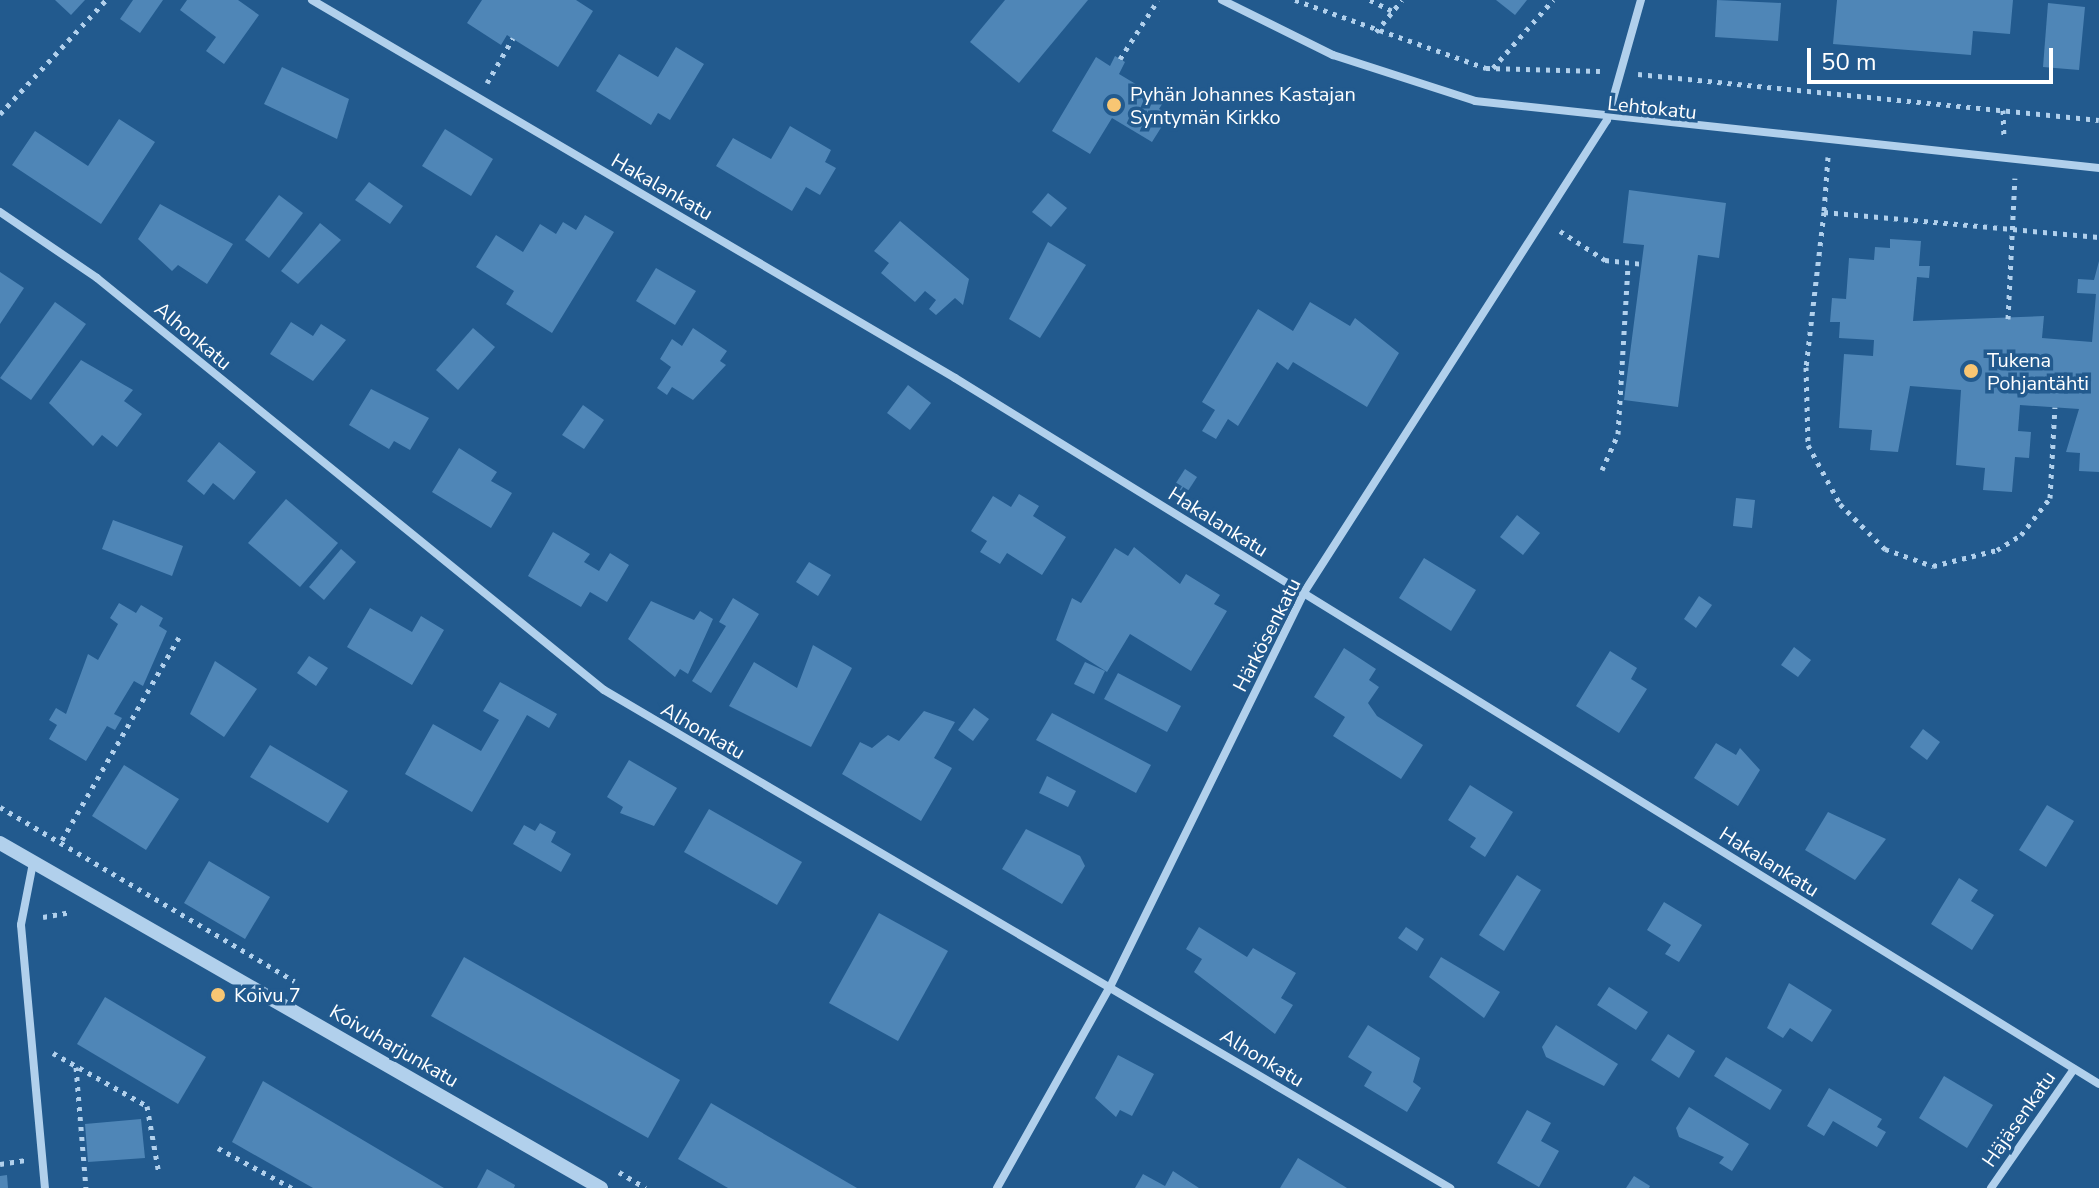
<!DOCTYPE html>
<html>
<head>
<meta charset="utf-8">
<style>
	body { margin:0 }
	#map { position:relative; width:2099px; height:1188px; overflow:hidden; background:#225a8e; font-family:"Nunito Sans",sans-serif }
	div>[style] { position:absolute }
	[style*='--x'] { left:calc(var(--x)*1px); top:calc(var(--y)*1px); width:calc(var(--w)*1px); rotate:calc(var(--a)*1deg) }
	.building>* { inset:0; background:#4f86b7 }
	.path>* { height:5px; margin-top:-2.5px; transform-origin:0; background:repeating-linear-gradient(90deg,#b1d0ec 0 4px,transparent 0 10px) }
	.minor>* { height:8px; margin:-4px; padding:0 4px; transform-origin:4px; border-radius:4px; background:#b1d0ec }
	.tertiary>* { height:14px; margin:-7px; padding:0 7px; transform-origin:7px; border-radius:7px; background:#b1d0ec }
	.dots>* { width:22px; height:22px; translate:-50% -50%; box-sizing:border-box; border:4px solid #225a8e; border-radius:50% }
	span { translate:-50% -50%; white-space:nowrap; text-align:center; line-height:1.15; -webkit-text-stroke:7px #225a8e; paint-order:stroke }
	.poi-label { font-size:20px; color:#fff }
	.left { translate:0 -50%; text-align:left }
	.street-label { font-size:20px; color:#fff }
	.scale { position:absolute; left:1807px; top:48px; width:246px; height:36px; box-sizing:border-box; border:4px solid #fff; border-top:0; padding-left:10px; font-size:24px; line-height:28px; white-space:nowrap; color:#fff; -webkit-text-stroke:6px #225a8e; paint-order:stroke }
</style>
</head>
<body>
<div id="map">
	<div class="building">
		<div style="clip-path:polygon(55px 0,85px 0,71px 15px)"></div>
		<div style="clip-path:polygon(133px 0,163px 0,140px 33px,120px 19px)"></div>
		<div style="clip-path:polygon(187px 0,238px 0,259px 15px,224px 64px,206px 51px,216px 37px,180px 10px)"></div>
		<div style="clip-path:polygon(482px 0,576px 0,593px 11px,558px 67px,507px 35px,501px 45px,467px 23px)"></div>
		<div style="clip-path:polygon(1005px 0,1088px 0,1019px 83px,970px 42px)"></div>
		<div style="clip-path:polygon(1496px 0,1527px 0,1515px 15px)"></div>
		<div style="clip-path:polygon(1717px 0,1781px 3px,1778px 41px,1715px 37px)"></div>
		<div style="clip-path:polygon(1837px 0,2013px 0,2010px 34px,1973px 31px,1971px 55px,1833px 44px)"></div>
		<div style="clip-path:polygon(2048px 3px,2085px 7px,2079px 70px,2043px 67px)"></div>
		<div style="clip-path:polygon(676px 47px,704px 64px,670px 120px,658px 113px,651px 125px,596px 91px,619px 54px,658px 77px)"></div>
		<div style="clip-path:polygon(1115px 56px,1125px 62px,1119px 74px,1164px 101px,1159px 109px,1169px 115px,1152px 142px,1112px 118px,1090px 154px,1052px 131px,1096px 57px,1110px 66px)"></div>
		<div style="clip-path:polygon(282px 67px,349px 99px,337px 139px,264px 104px)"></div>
		<div style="clip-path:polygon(119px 119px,155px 142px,101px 224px,12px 165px,35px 131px,88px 166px)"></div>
		<div style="clip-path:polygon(790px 126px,831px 150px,825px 162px,836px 168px,820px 195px,806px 187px,792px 211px,716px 166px,733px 138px,771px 159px)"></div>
		<div style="clip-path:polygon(445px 129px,493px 159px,471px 196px,422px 166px)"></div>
		<div style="clip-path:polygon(369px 182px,403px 206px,390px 224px,355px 200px)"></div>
		<div style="clip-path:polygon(1629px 190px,1726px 203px,1719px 258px,1698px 255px,1678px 407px,1624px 400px,1644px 245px,1623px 243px)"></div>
		<div style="clip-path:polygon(1048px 193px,1067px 208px,1051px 227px,1032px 212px)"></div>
		<div style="clip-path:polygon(279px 195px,303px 213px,269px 258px,245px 240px)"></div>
		<div style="clip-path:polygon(160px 204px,233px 244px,207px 284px,178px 265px,172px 271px,138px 239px)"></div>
		<div style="clip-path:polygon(585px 215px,614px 232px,552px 333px,506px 304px,514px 291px,476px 267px,496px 235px,523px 252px,540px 224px,556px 234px,563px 222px,576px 230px)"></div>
		<div style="clip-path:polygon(900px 221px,969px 279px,963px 305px,955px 298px,936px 315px,929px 309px,936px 300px,925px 291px,915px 302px,881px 273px,889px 263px,874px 251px)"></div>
		<div style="clip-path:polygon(320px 223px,341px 240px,298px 284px,281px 271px)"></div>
		<div style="clip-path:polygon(1890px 239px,1921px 241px,1919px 266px,1930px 266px,1929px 278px,1917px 277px,1913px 321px,2044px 316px,2042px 338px,2092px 342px,2096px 294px,2077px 293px,2078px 279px,2094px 280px,2099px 261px,2099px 472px,2079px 471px,2080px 453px,2066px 452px,2079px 409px,2020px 405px,2018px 431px,2031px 432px,2029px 458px,2015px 457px,2012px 492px,1983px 490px,1985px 468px,1956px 465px,1961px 390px,1910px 386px,1898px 452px,1870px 450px,1872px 430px,1839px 428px,1844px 354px,1873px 356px,1874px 340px,1839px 338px,1840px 322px,1830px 322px,1832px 298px,1846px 299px,1849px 258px,1874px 260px,1875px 247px,1890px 248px)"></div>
		<div style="clip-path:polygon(1048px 242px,1086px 265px,1040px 338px,1009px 319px)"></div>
		<div style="clip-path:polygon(656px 268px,696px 291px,675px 325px,636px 301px)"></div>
		<div style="clip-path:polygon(0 272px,24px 288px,0 324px)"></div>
		<div style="clip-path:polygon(55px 302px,86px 324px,31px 400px,0 378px)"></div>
		<div style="clip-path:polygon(1310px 302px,1350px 326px,1355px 318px,1399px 353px,1367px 407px,1293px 362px,1288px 370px,1277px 362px,1238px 426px,1228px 419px,1216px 439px,1202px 431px,1215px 410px,1202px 402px,1258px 309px,1293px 331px)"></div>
		<div style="clip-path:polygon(291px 322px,313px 336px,321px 324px,346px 340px,313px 381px,270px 354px)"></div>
		<div style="clip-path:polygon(473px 328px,495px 347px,458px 390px,436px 370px)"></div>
		<div style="clip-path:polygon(693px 328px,727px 351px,720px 361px,726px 365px,693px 400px,672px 387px,667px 395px,657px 388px,671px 367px,660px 359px,672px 339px,682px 346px)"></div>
		<div style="clip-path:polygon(81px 360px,133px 390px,124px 401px,142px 414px,117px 447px,102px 435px,93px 446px,49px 403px)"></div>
		<div style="clip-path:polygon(908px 385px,931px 403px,910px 430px,887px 413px)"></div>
		<div style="clip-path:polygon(371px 389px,429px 418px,410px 450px,394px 441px,389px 449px,349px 425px)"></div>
		<div style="clip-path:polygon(583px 405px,604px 420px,584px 449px,562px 435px)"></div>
		<div style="clip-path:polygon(219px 442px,256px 472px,234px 500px,213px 483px,204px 495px,187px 481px)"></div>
		<div style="clip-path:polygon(459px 448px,497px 472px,491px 481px,512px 493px,491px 528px,432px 492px)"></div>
		<div style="clip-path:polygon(1185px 469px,1197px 477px,1186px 494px,1174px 486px)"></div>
		<div style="clip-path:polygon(1019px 494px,1039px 506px,1033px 516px,1066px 537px,1042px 575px,1007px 553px,1000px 564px,980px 552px,987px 541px,971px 531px,993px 496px,1011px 507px)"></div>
		<div style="clip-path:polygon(1736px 498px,1755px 500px,1752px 528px,1733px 526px)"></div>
		<div style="clip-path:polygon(286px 499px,338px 543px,300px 587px,248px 543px)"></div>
		<div style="clip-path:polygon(1517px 515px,1540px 533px,1523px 555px,1500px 537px)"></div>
		<div style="clip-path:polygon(113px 520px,183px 546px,172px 576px,102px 549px)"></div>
		<div style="clip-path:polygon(553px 532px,590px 554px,584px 562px,599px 571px,610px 553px,629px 565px,607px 602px,590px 592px,581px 607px,528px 576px)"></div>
		<div style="clip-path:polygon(1134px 547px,1180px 584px,1186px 574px,1220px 595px,1214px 604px,1227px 611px,1191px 671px,1130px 634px,1107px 672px,1056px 640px,1072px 598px,1081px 603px,1115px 548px,1128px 556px)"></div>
		<div style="clip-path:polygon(341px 549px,356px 562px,324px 600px,309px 587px)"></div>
		<div style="clip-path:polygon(1424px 558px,1476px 590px,1451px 631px,1399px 598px)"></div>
		<div style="clip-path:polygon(809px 562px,831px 575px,818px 596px,796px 582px)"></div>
		<div style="clip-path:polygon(1699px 596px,1712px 605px,1696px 628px,1684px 619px)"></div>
		<div style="clip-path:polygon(733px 598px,759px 614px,711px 693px,692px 681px,726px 626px,719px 622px)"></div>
		<div style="clip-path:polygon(651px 601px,694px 620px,700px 611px,713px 619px,688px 674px,680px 669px,675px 677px,628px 639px)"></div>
		<div style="clip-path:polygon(119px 603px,136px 613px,141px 605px,163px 618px,159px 626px,167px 631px,143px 686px,134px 681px,114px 714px,122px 718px,115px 730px,107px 726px,86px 761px,49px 739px,57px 725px,49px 720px,56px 708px,66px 714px,88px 654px,98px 660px,118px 624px,110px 618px)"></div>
		<div style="clip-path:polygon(370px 608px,412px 632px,421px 616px,444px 630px,412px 685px,347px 647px)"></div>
		<div style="clip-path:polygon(813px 645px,852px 668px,811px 747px,729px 706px,754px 662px,797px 688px)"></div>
		<div style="clip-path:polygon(1794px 647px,1811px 660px,1798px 677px,1781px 665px)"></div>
		<div style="clip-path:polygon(1344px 648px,1376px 669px,1369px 680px,1379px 687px,1368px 703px,1377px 716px,1423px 745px,1401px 779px,1333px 736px,1345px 717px,1314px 697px)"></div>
		<div style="clip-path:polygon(1610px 651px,1637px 668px,1631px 679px,1647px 689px,1619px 733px,1576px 706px)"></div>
		<div style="clip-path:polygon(309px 656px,328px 668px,316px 686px,297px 673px)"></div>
		<div style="clip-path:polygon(215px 661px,257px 689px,224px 737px,190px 714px)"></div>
		<div style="clip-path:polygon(1085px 662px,1105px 671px,1094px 694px,1074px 684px)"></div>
		<div style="clip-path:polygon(1118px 673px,1181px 706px,1167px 732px,1104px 699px)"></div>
		<div style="clip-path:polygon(500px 682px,557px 714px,549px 728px,527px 715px,472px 812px,405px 774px,433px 724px,481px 751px,499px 720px,483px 711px)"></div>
		<div style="clip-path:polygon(974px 708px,989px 719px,973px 741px,958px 730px)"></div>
		<div style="clip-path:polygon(924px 711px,955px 722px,934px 758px,952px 768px,921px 821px,842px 774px,860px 742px,872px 748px,888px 735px,899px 741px)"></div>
		<div style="clip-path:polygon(1052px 713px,1151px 765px,1136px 793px,1036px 740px)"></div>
		<div style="clip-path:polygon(1923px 729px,1940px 742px,1927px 760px,1910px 747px)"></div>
		<div style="clip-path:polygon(1716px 743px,1736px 755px,1740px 748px,1760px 770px,1738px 806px,1694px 778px)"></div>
		<div style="clip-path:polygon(270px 745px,348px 791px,328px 823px,250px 777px)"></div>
		<div style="clip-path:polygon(629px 760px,677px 788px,654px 826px,620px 813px,623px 807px,607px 797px)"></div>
		<div style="clip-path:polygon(124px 765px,179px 799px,146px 850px,92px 816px)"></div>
		<div style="clip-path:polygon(1047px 776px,1076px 791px,1068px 807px,1039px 793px)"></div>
		<div style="clip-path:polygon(1470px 785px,1513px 812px,1485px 857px,1470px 847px,1476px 838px,1448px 820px)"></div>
		<div style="clip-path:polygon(2047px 805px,2074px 821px,2046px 867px,2019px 850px)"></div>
		<div style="clip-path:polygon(709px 809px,802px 862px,777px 905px,684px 852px)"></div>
		<div style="clip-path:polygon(1828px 812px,1886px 839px,1855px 880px,1805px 850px)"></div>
		<div style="clip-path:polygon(540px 823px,556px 832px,551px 842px,571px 854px,561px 872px,513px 844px,524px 825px,535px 831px)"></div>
		<div style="clip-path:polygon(1026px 829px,1080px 856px,1085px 866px,1062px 904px,1002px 869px)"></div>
		<div style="clip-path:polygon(209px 861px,270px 897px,245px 939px,184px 903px)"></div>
		<div style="clip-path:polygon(1517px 875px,1541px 890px,1504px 951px,1479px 935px)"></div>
		<div style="clip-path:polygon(1959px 878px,1978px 890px,1971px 901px,1994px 915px,1972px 950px,1931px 924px)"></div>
		<div style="clip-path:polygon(1664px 902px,1702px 925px,1679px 962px,1665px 954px,1671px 945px,1647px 930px)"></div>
		<div style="clip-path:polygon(879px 913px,948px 951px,898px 1041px,829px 1003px)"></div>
		<div style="clip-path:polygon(1199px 927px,1247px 957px,1253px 948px,1296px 973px,1281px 998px,1293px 1005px,1275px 1034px,1194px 972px,1202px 959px,1186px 949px)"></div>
		<div style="clip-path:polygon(1406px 927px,1424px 939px,1417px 951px,1398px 938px)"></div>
		<div style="clip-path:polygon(464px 957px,680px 1080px,648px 1138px,431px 1016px)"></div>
		<div style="clip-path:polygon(1441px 957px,1500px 992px,1484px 1018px,1429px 977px)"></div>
		<div style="clip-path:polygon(1789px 983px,1832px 1010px,1812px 1042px,1790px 1028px,1783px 1038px,1767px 1028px)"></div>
		<div style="clip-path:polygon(1609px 987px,1648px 1012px,1636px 1030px,1597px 1005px)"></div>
		<div style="clip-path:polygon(105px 997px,206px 1057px,178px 1104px,77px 1044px)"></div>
		<div style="clip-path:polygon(1368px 1025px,1420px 1058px,1413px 1082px,1421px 1088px,1407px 1112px,1364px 1086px,1372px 1072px,1348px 1057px)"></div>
		<div style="clip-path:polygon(1556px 1025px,1618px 1064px,1604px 1086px,1546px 1057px,1542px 1047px)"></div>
		<div style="clip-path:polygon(1668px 1034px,1695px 1051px,1679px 1078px,1651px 1060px)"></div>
		<div style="clip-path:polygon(1118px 1055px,1154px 1074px,1132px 1116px,1120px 1110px,1116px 1117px,1095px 1098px)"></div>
		<div style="clip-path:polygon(1726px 1057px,1782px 1090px,1770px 1110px,1714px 1076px)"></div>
		<div style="clip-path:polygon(1944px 1076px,1993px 1105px,1967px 1148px,1919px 1118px)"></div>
		<div style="clip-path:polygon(263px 1081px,444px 1188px,313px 1188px,232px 1142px)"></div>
		<div style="clip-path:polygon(1829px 1088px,1882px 1119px,1877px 1127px,1886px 1132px,1877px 1147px,1833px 1121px,1824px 1136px,1807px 1126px)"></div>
		<div style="clip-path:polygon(711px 1103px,857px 1188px,728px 1188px,678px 1159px)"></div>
		<div style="clip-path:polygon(1689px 1107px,1749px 1144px,1732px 1171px,1719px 1163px,1724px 1157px,1679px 1137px,1676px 1128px)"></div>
		<div style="clip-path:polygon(1527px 1110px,1551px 1123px,1541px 1141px,1559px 1151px,1539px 1187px,1497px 1163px)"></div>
		<div style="clip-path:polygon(141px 1119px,145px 1158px,88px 1162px,85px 1124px)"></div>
		<div style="clip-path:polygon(1298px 1158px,1347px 1188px,1280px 1188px)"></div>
		<div style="clip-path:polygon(487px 1169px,515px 1185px,514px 1188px,477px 1188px)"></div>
		<div style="clip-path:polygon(1173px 1171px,1199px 1188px,1135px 1188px,1143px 1174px,1165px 1186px)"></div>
		<div style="clip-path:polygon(7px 1175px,8px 1188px,0 1188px,0 1176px)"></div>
		<div style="clip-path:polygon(1634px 1176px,1650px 1186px,1649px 1188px,1626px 1188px)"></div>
	</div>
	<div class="path">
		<div style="--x:1295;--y:0;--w:203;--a:19.6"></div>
		<div style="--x:1486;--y:68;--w:114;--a:1.5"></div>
		<div style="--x:1370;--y:0;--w:25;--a:26"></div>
		<div style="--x:1376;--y:32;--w:41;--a:-50.9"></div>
		<div style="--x:1120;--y:59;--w:70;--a:-57.2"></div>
		<div style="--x:1493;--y:68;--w:91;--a:-48.6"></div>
		<div style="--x:1638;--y:74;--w:463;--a:5.7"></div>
		<div style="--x:487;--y:83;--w:52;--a:-60"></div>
		<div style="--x:2003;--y:110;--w:27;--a:88"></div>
		<div style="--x:0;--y:114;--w:156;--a:-47.1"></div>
		<div style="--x:1828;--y:157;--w:55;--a:94.2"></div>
		<div style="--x:1824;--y:212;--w:276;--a:5.2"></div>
		<div style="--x:1824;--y:212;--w:156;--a:96.6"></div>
		<div style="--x:1806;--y:367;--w:78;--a:88.5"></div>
		<div style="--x:1808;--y:445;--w:67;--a:61.5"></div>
		<div style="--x:1840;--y:504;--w:64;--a:45"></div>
		<div style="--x:1885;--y:549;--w:51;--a:19.5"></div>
		<div style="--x:1933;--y:566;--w:66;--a:-14"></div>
		<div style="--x:1997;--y:550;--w:28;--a:-32"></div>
		<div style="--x:2021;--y:535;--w:47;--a:-51.9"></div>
		<div style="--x:2050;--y:498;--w:91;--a:-86.9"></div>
		<div style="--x:1560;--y:231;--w:54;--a:32.8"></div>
		<div style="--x:1605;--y:260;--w:37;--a:6"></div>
		<div style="--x:2008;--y:319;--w:141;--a:-87.2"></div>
		<div style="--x:1602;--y:470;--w:39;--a:-66"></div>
		<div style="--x:1618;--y:434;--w:170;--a:-86.6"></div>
		<div style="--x:0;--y:807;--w:342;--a:30.6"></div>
		<div style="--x:62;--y:840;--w:234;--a:-60"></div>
		<div style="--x:43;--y:917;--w:27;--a:-10"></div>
		<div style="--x:53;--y:1053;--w:108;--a:29.4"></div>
		<div style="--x:147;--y:1106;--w:69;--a:80"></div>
		<div style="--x:76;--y:1067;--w:121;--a:85.3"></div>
		<div style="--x:218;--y:1148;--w:84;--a:28.4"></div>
		<div style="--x:0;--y:1164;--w:26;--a:-9"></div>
		<div style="--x:619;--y:1172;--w:31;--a:31"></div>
	</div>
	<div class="minor">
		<div style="--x:312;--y:0;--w:746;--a:30.45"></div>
		<div style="--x:955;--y:378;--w:1344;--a:31.68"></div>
		<div style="--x:1222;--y:0;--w:124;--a:26.4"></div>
		<div style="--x:1333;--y:55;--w:149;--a:17.9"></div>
		<div style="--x:1475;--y:101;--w:628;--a:6.13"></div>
		<div style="--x:0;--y:212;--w:117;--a:34.2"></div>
		<div style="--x:97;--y:278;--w:653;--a:39.1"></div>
		<div style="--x:604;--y:690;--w:982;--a:30.48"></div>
		<div style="--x:33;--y:863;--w:63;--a:101"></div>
		<div style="--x:21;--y:925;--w:264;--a:84.8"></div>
		<div style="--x:997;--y:1188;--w:231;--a:-60.7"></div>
		<div style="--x:1110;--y:987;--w:438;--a:-63.8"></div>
		<div style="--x:1303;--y:594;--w:563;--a:-57.33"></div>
		<div style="--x:1607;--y:120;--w:125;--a:-74.2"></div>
		<div style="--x:1991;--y:1188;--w:145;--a:-55.1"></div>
	</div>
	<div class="tertiary">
		<div style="--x:0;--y:843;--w:693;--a:29.86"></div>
	</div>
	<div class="dots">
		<div style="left:1114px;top:105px;background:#f8c673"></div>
		<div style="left:1971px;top:371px;background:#f8c673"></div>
		<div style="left:218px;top:995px;background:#f8c673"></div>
	</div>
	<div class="poi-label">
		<span class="left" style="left:1130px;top:106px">Pyhän Johannes Kastajan<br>Syntymän Kirkko</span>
		<span class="left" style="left:1987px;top:372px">Tukena<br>Pohjantähti</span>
		<span class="left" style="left:234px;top:995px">Koivu 7</span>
	</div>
	<div class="street-label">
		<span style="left:1652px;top:108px;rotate:6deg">Lehtokatu</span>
		<span style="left:662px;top:187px;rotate:30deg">Hakalankatu</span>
		<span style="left:193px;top:336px;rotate:40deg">Alhonkatu</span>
		<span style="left:1218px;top:522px;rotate:32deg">Hakalankatu</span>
		<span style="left:1267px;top:635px;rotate:-63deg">Härkösenkatu</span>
		<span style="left:703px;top:731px;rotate:30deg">Alhonkatu</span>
		<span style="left:1769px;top:862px;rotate:32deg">Hakalankatu</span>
		<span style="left:394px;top:1046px;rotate:30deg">Koivuharjunkatu</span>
		<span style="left:1262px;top:1058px;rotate:31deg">Alhonkatu</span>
		<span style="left:2019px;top:1119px;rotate:-55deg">Häjäsenkatu</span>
	</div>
	<div class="scale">50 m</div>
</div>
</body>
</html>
